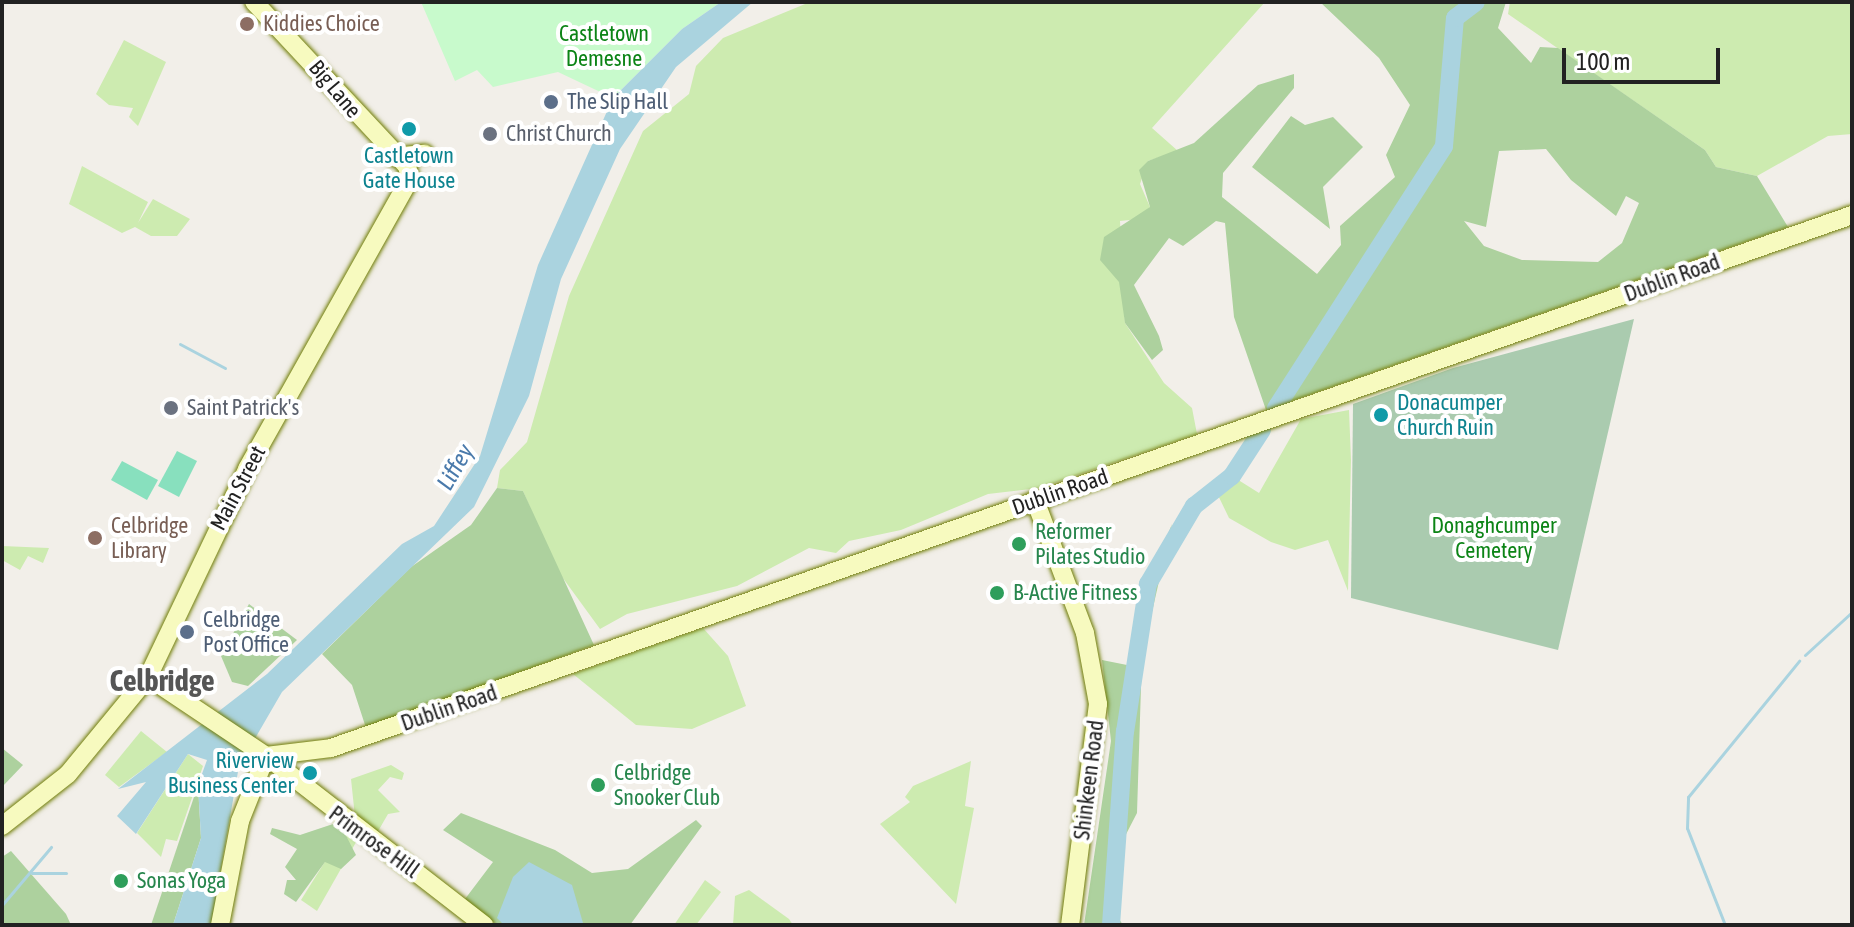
<!DOCTYPE html>
<html>
<head>
<meta charset="utf-8">
<style>
	body { margin:0 }
	#map { position:relative; width:1854px; height:927px; overflow:hidden; background:#f2efe9; font-family:"Asap Condensed",sans-serif }
	div>[style] { position:absolute }
	[style*='--x'] { left:calc(var(--x)*1px); top:calc(var(--y)*1px); width:calc(var(--w)*1px); rotate:calc(var(--a)*1deg) }
	.grass>* { inset:0; background:#cdebb0 }
	.forest>* { inset:0; background:#add19e }
	.cemetery>* { inset:0; background:#aacbaf }
	.park>* { inset:0; background:#c8facc }
	.pitch>* { inset:0; background:#88e0be }
	.water>* { inset:0; background:#aad3df }
	.stream>* { height:3px; margin:-1.5px; padding:0 1.5px; transform-origin:1.5px; border-radius:1.5px; background:#aad3df }
	.river>* { height:18px; margin:-9px; padding:0 9px; transform-origin:9px; border-radius:9px; background:#aad3df }
	.roads { filter:drop-shadow(0 0 2px #707d05) drop-shadow(0 0 2px #707d05) }
	.secondary>* { height:18px; margin:-9px; padding:0 9px; transform-origin:9px; border-radius:9px; background:#f7fabf }
	.dots>* { width:22px; height:22px; translate:-50% -50%; box-sizing:border-box; border:4px solid #fff; border-radius:50% }
	span { translate:-50% -50%; white-space:nowrap; text-align:center; line-height:1.15; -webkit-text-stroke:8px #fff; paint-order:stroke }
	.education-label { font-size:22px; color:#785e54 }
	.left { translate:0 -50%; text-align:left }
	.park-label { font-size:22px; color:#0c8416 }
	.street-label { font-size:22px; color:#222 }
	.service-label { font-size:22px; color:#4e5e75 }
	.worship-label { font-size:22px; color:#5b616d }
	.culture-label { font-size:22px; color:#0d838f }
	.right { translate:-100% -50%; text-align:right }
	.leisure-label { font-size:22px; color:#27864d }
	.water-label { font-size:24px; color:#4a7aab; font-style:italic }
	.district-label { font-size:30px; color:#555; font-weight:700 }
	.frame { position:absolute; inset:0; border:4px solid #222; pointer-events:none }
	.scale { position:absolute; left:1562px; top:48px; width:158px; height:36px; box-sizing:border-box; border:4px solid #222; border-top:0; padding-left:10px; font-size:24px; line-height:28px; white-space:nowrap; color:#222; -webkit-text-stroke:6px #fff; paint-order:stroke }
</style>
</head>
<body>
<div id="map">
	<div class="grass">
		<div style="clip-path:polygon(810px 2px,1265px 2px,1152px 128px,1178px 151px,1148px 161px,1140px 184px,1150px 207px,1139px 219px,1120px 221px,1125px 323px,1164px 383px,1192px 408px,1197px 434px,1039px 488px,988px 494px,901px 530px,849px 541px,836px 553px,809px 548px,737px 586px,627px 614px,600px 629px,557px 570px,523px 491px,497px 488px,500px 470px,527px 442px,569px 296px,643px 131px,689px 94px,696px 66px,723px 38px)"></div>
		<div style="clip-path:polygon(1510px 2px,1852px 2px,1852px 134px,1828px 136px,1757px 176px,1716px 167px,1705px 150px,1508px 14px)"></div>
		<div style="clip-path:polygon(124px 40px,166px 62px,138px 126px,129px 117px,133px 108px,109px 105px,96px 94px)"></div>
		<div style="clip-path:polygon(82px 166px,148px 202px,138px 223px,153px 199px,190px 219px,177px 236px,151px 236px,135px 227px,122px 233px,69px 204px)"></div>
		<div style="clip-path:polygon(1349px 410px,1351px 460px,1348px 591px,1328px 540px,1295px 550px,1271px 542px,1229px 518px,1215px 489px,1232px 476px,1259px 493px,1301px 419px)"></div>
		<div style="clip-path:polygon(2px 546px,49px 548px,43px 563px,28px 556px,20px 570px,2px 560px)"></div>
		<div style="clip-path:polygon(703px 628px,728px 656px,746px 706px,692px 729px,636px 725px,573px 674px)"></div>
		<div style="clip-path:polygon(141px 731px,167px 752px,119px 787px,105px 775px)"></div>
		<div style="clip-path:polygon(188px 754px,203px 766px,177px 841px,166px 839px,161px 857px,137px 833px)"></div>
		<div style="clip-path:polygon(971px 761px,965px 806px,974px 808px,956px 904px,880px 824px,910px 802px,905px 797px,913px 786px)"></div>
		<div style="clip-path:polygon(391px 765px,404px 773px,402px 780px,390px 777px,378px 790px,400px 812px,388px 814px,377px 833px,355px 817px,351px 779px)"></div>
		<div style="clip-path:polygon(346px 828px,359px 837px,317px 911px,301px 900px)"></div>
		<div style="clip-path:polygon(705px 880px,721px 892px,696px 925px,674px 925px)"></div>
		<div style="clip-path:polygon(749px 890px,789px 919px,793px 925px,733px 925px,735px 896px)"></div>
	</div>
	<div class="forest">
		<div style="clip-path:polygon(evenodd,1320px 2px,1506px 2px,1498px 28px,1531px 63px,1540px 47px,1558px 48px,1705px 150px,1716px 167px,1757px 176px,1788px 227px,1266px 410px,1234px 317px,1225px 223px,1216px 221px,1183px 246px,1169px 238px,1134px 285px,1159px 336px,1163px 350px,1152px 360px,1125px 323px,1119px 282px,1100px 260px,1104px 237px,1150px 207px,1139px 170px,1148px 161px,1194px 143px,1258px 85px,1294px 74px,1294px 88px,1223px 173px,1222px 197px,1317px 274px,1341px 245px,1340px 226px,1395px 177px,1386px 155px,1410px 105px,1379px 58px,1320px 2px,1546px 149px,1571px 180px,1616px 216px,1626px 196px,1639px 203px,1622px 243px,1598px 262px,1522px 260px,1484px 246px,1464px 221px,1486px 227px,1499px 151px,1546px 149px)"></div>
		<div style="clip-path:polygon(1291px 116px,1305px 125px,1333px 117px,1363px 147px,1323px 187px,1330px 229px,1252px 167px)"></div>
		<div style="clip-path:polygon(497px 488px,523px 491px,594px 645px,366px 728px,352px 685px,322px 654px,411px 567px,471px 525px)"></div>
		<div style="clip-path:polygon(1172px 524px,1142px 656px,1137px 813px,1121px 844px,1111px 907px,1123px 925px,1084px 925px,1111px 741px,1102px 660px,1127px 665px,1136px 614px)"></div>
		<div style="clip-path:polygon(249px 604px,297px 640px,248px 686px,232px 682px,221px 656px)"></div>
		<div style="clip-path:polygon(2px 748px,23px 765px,2px 787px)"></div>
		<div style="clip-path:polygon(198px 785px,201px 838px,173px 925px,151px 925px)"></div>
		<div style="clip-path:polygon(461px 813px,555px 850px,592px 873px,628px 869px,696px 820px,702px 826px,630px 925px,497px 925px,465px 899px,493px 862px,443px 830px)"></div>
		<div style="clip-path:polygon(339px 822px,356px 855px,341px 869px,325px 862px,296px 902px,284px 894px,287px 880px,296px 880px,285px 867px,297px 849px,270px 834px,272px 828px,300px 835px)"></div>
		<div style="clip-path:polygon(11px 851px,66px 914px,71px 925px,2px 925px,2px 857px)"></div>
	</div>
	<div class="cemetery">
		<div style="clip-path:polygon(1634px 319px,1558px 650px,1351px 598px,1353px 404px,1453px 368px)"></div>
	</div>
	<div class="park">
		<div style="clip-path:polygon(421px 2px,721px 2px,682px 29px,613px 98px,558px 72px,493px 87px,477px 70px,455px 81px)"></div>
	</div>
	<div class="pitch">
		<div style="clip-path:polygon(177px 451px,197px 461px,179px 497px,158px 486px)"></div>
		<div style="clip-path:polygon(122px 461px,158px 480px,147px 500px,111px 480px)"></div>
	</div>
	<div class="water">
		<div style="clip-path:polygon(721px 2px,753px 2px,676px 67px,620px 149px,561px 279px,529px 396px,474px 507px,282px 692px,239px 766px,211px 925px,173px 925px,201px 838px,198px 785px,207px 760px,188px 754px,136px 834px,117px 816px,146px 782px,118px 789px,267px 674px,402px 544px,434px 526px,480px 456px,538px 265px,613px 98px,682px 29px)"></div>
		<div style="clip-path:polygon(529px 862px,572px 885px,583px 923px,504px 925px,497px 918px,513px 877px)"></div>
	</div>
	<div class="stream">
		<div style="--x:180;--y:344;--w:51;--a:28.1"></div>
		<div style="--x:1805;--y:655;--w:64;--a:-42.5"></div>
		<div style="--x:32;--y:873;--w:34;--a:0"></div>
		<div style="--x:2;--y:905;--w:76;--a:-49.8"></div>
		<div style="--x:1725;--y:925;--w:104;--a:-111.4"></div>
		<div style="--x:1687;--y:828;--w:31;--a:-88"></div>
		<div style="--x:1688;--y:797;--w:176;--a:-50.8"></div>
	</div>
	<div class="river">
		<div style="--x:1276;--y:408;--w:311;--a:-57.3"></div>
		<div style="--x:1444;--y:146;--w:128;--a:-85.1"></div>
		<div style="--x:1455;--y:18;--w:26;--a:-37"></div>
		<div style="--x:1111;--y:925;--w:194;--a:-85.9"></div>
		<div style="--x:1125;--y:732;--w:150;--a:-81.2"></div>
		<div style="--x:1148;--y:584;--w:91;--a:-59.5"></div>
		<div style="--x:1194;--y:506;--w:48;--a:-38.3"></div>
		<div style="--x:1232;--y:476;--w:55;--a:-56.9"></div>
	</div>
	<div class="roads">
		<div class="secondary">
			<div style="--x:394;--y:157;--w:31;--a:-6"></div>
			<div style="--x:1035;--y:500;--w:142;--a:69.4"></div>
			<div style="--x:1085;--y:633;--w:72;--a:79.6"></div>
			<div style="--x:1098;--y:704;--w:223;--a:97.2"></div>
			<div style="--x:148;--y:677;--w:142;--a:33.8"></div>
			<div style="--x:266;--y:756;--w:65;--a:-7"></div>
			<div style="--x:331;--y:748;--w:1612;--a:-19.31"></div>
			<div style="--x:148;--y:677;--w:230;--a:-64.5"></div>
			<div style="--x:247;--y:469;--w:334;--a:-60.7"></div>
			<div style="--x:410;--y:178;--w:12;--a:-104"></div>
			<div style="--x:407;--y:166;--w:224;--a:-133"></div>
			<div style="--x:266;--y:756;--w:276;--a:37.8"></div>
			<div style="--x:2;--y:826;--w:84;--a:-38.2"></div>
			<div style="--x:68;--y:774;--w:126;--a:-50.5"></div>
			<div style="--x:220;--y:925;--w:106;--a:-79.1"></div>
			<div style="--x:240;--y:821;--w:70;--a:-68.2"></div>
		</div>
	</div>
	<div class="dots">
		<div style="left:247px;top:24px;background:#8d6e63"></div>
		<div style="left:551px;top:102px;background:#5c6f8a"></div>
		<div style="left:409px;top:129px;background:#0f9aa8"></div>
		<div style="left:490px;top:134px;background:#6b7280"></div>
		<div style="left:171px;top:408px;background:#6b7280"></div>
		<div style="left:1381px;top:415px;background:#0f9aa8"></div>
		<div style="left:95px;top:538px;background:#8d6e63"></div>
		<div style="left:1019px;top:544px;background:#2e9e5b"></div>
		<div style="left:997px;top:593px;background:#2e9e5b"></div>
		<div style="left:187px;top:632px;background:#5c6f8a"></div>
		<div style="left:310px;top:773px;background:#0f9aa8"></div>
		<div style="left:598px;top:785px;background:#2e9e5b"></div>
		<div style="left:121px;top:881px;background:#2e9e5b"></div>
	</div>
	<div class="education-label">
		<span class="left" style="left:263px;top:24px">Kiddies Choice</span>
		<span class="left" style="left:111px;top:538px">Celbridge<br>Library</span>
	</div>
	<div class="park-label">
		<span style="left:604px;top:46px">Castletown<br>Demesne</span>
		<span style="left:1494px;top:538px">Donaghcumper<br>Cemetery</span>
	</div>
	<div class="street-label">
		<span style="left:335px;top:89px;rotate:50deg">Big Lane</span>
		<span style="left:1672px;top:278px;rotate:-20deg">Dublin Road</span>
		<span style="left:238px;top:488px;rotate:-62deg">Main Street</span>
		<span style="left:1060px;top:492px;rotate:-19deg">Dublin Road</span>
		<span style="left:449px;top:708px;rotate:-19deg">Dublin Road</span>
		<span style="left:1089px;top:780px;rotate:-83deg">Shinkeen Road</span>
		<span style="left:374px;top:842px;rotate:36deg">Primrose Hill</span>
	</div>
	<div class="service-label">
		<span class="left" style="left:567px;top:102px">The Slip Hall</span>
		<span class="left" style="left:203px;top:632px">Celbridge<br>Post Office</span>
	</div>
	<div class="worship-label">
		<span class="left" style="left:506px;top:134px">Christ Church</span>
		<span class="left" style="left:187px;top:408px">Saint Patrick's</span>
	</div>
	<div class="culture-label">
		<span style="left:409px;top:168px">Castletown<br>Gate House</span>
		<span class="left" style="left:1397px;top:415px">Donacumper<br>Church Ruin</span>
		<span class="right" style="left:294px;top:773px">Riverview<br>Business Center</span>
	</div>
	<div class="leisure-label">
		<span class="left" style="left:1035px;top:544px">Reformer<br>Pilates Studio</span>
		<span class="left" style="left:1013px;top:593px">B-Active Fitness</span>
		<span class="left" style="left:614px;top:785px">Celbridge<br>Snooker Club</span>
		<span class="left" style="left:137px;top:881px">Sonas Yoga</span>
	</div>
	<div class="water-label">
		<span style="left:455px;top:467px;rotate:-60deg">Liffey</span>
	</div>
	<div class="district-label">
		<span style="left:162px;top:680px">Celbridge</span>
	</div>
	<div class="frame"></div>
	<div class="scale">100 m</div>
</div>
</body>
</html>
